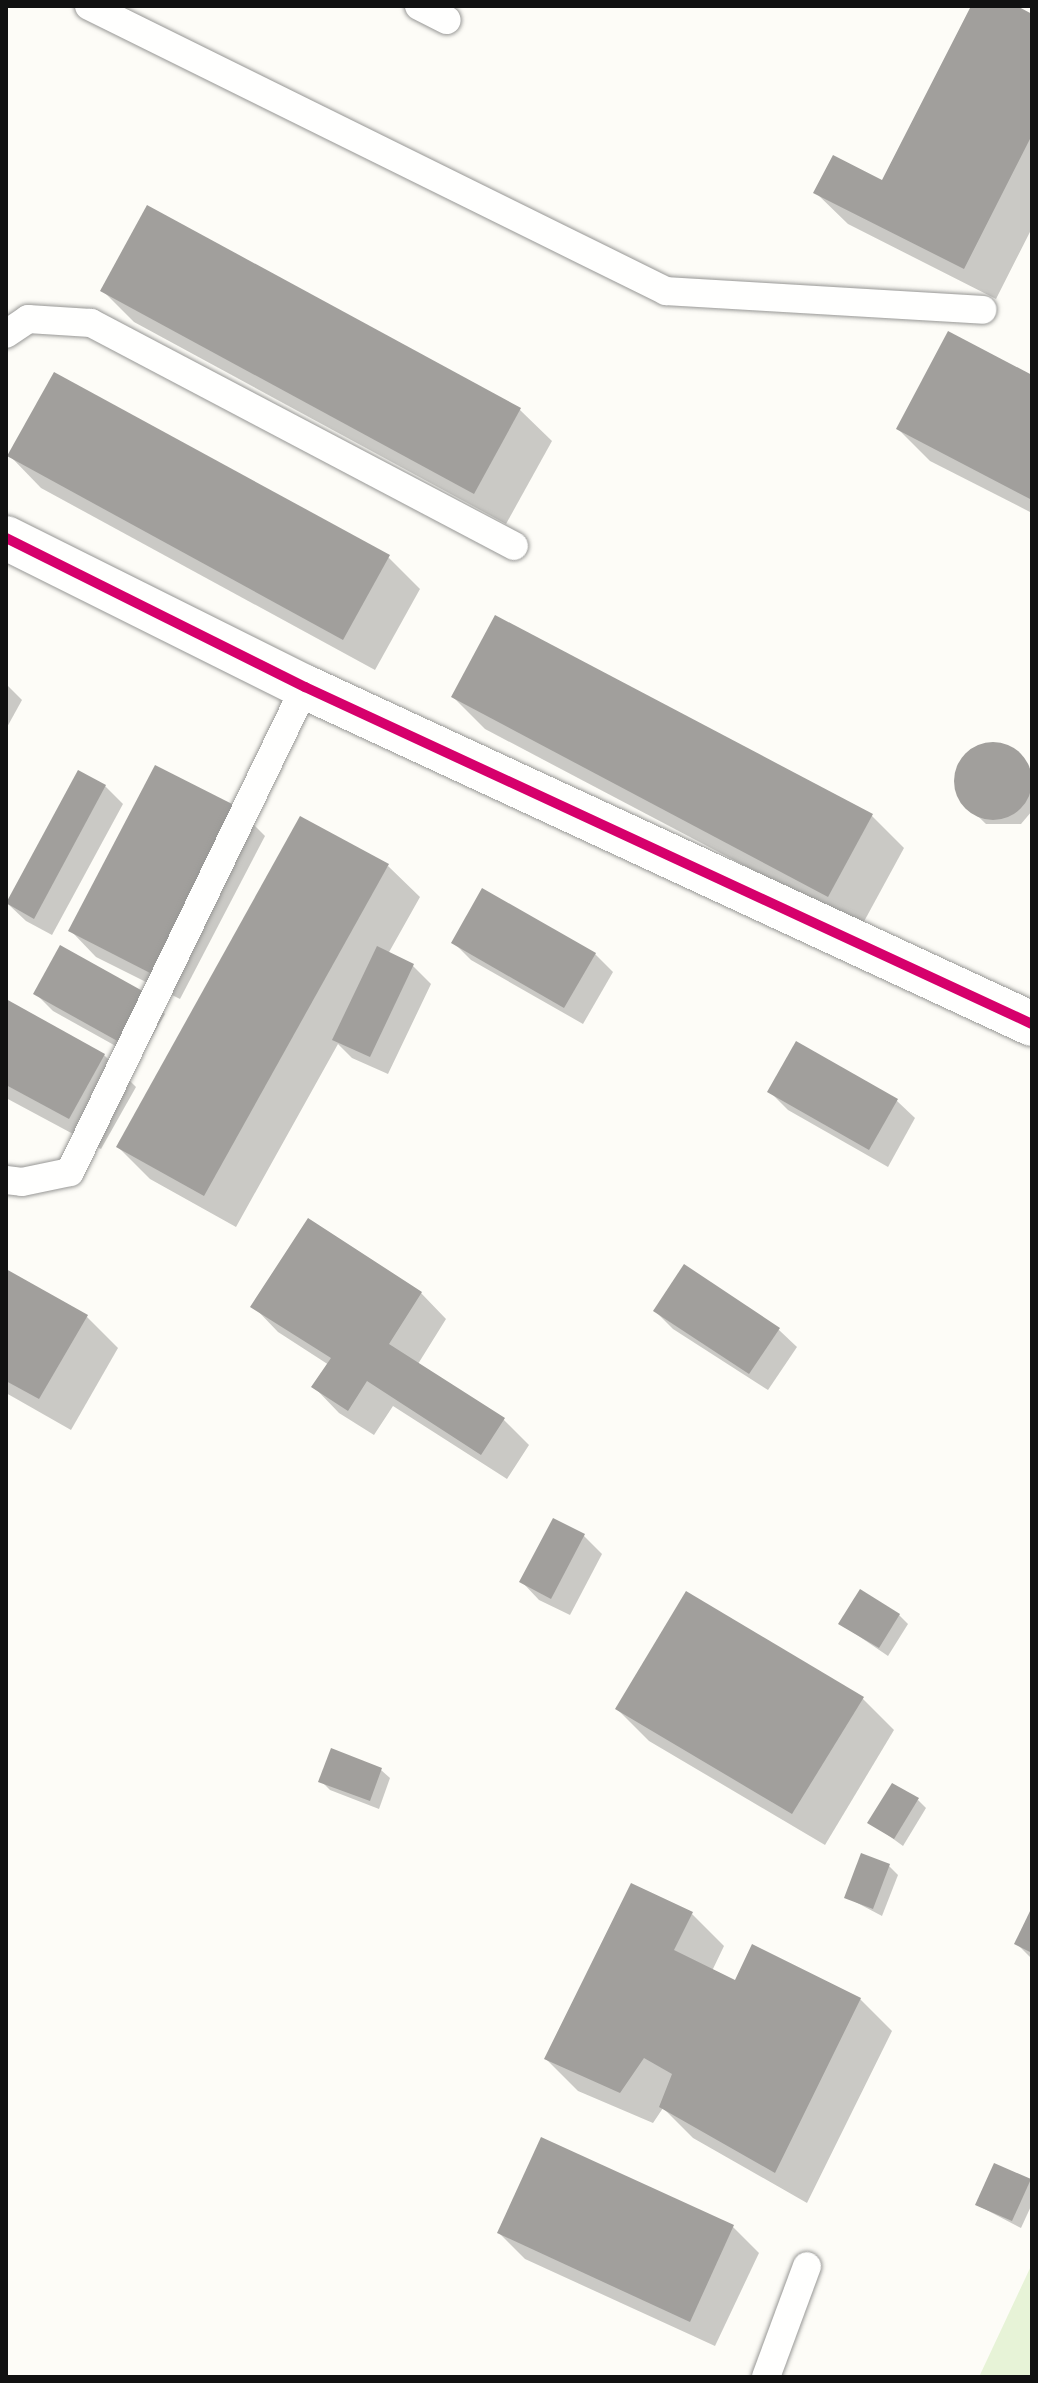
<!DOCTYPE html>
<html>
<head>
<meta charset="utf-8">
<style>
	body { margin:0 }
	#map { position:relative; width:1038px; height:2383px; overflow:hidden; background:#fdfcf7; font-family:"Playfair Display",serif }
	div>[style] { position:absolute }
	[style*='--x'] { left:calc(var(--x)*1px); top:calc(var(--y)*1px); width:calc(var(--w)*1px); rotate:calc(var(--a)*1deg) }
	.green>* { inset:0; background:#e7f3d7 }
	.shadow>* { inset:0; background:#0003 }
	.building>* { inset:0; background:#a19f9c }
	.round { border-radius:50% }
	.roads { filter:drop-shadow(0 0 2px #979795) drop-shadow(0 0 2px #979795) }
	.service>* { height:28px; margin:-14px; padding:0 14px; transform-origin:14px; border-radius:14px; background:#fffffe }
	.minor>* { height:44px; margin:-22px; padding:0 22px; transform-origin:22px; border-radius:22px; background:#fffffe }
	.cycleway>* { height:10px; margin:-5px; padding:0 5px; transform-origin:5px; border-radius:5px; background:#d6006c }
	span { translate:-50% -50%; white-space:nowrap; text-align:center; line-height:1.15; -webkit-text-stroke:8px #fff; paint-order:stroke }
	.frame { position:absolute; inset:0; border:8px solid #111; pointer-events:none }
</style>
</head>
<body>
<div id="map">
	<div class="green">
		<div style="clip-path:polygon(1032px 2264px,1032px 2377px,979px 2377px)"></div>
	</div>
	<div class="shadow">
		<div style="clip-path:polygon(973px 6px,1013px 6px,1032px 16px,1032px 228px,996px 299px,848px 224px,816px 193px,882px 183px)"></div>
		<div style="clip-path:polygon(102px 290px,520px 410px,552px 441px,506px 524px,134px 322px)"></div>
		<div style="clip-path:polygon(1032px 377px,1032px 513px,930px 461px,898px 429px)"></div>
		<div style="clip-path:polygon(10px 456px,388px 557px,420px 589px,375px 670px,41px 488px)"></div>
		<div style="clip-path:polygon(6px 684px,22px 700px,6px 729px)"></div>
		<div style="clip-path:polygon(453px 697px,872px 816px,904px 848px,861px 927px,485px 729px)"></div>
		<div style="clip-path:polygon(989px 744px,1014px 750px,1032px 771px,1032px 811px,1021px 824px,986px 824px,959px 798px,960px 762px,977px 746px)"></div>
		<div style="clip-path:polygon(105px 786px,123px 804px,52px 935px,26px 921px,8px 904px)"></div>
		<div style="clip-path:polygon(239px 810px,265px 836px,180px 999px,96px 957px,71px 931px)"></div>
		<div style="clip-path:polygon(388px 866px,420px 897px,388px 954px,413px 966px,431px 984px,388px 1074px,352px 1058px,338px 1044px,236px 1227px,150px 1179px,118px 1147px)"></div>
		<div style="clip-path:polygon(453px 942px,595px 954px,613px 972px,583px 1024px,471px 960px)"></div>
		<div style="clip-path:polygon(35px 993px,147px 996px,165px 1014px,139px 1059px,53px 1011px)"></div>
		<div style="clip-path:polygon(6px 1001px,104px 1055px,136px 1087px,101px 1149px,6px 1098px)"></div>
		<div style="clip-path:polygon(770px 1092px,897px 1101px,915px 1118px,888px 1167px,788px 1110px)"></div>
		<div style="clip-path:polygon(6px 1271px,86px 1316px,118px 1348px,71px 1430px,6px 1393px)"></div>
		<div style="clip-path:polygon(421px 1293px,446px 1319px,418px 1364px,503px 1419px,529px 1445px,507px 1479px,393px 1406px,374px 1435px,339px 1413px,314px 1387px,329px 1365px,278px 1332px,253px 1306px)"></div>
		<div style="clip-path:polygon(655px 1311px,779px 1330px,797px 1347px,768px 1390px,673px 1329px)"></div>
		<div style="clip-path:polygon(554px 1521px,584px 1536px,602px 1554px,570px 1615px,539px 1600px,522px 1582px)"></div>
		<div style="clip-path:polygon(899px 1615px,908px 1624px,888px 1656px,841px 1624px)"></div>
		<div style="clip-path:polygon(862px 1698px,894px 1730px,825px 1845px,649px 1741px,617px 1709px)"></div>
		<div style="clip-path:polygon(381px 1770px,390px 1778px,379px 1809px,330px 1790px,321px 1781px)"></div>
		<div style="clip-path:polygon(918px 1800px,926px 1808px,903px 1846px,870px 1822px)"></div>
		<div style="clip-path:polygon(889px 1866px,898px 1875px,882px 1916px,846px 1897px)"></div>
		<div style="clip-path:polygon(1032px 1912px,1032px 1959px,1016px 1943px)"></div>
		<div style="clip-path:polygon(692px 1914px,724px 1946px,712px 1971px,736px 1983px,860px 1999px,892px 2031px,807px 2203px,693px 2138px,663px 2108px,653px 2123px,578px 2091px,546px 2059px)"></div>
		<div style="clip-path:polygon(1030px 2180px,1032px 2204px,1021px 2228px,977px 2205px)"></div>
		<div style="clip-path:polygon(733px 2227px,759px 2253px,715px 2346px,525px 2259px,499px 2233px)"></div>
	</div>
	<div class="building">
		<div style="clip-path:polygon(971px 6px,1017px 6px,1032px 14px,1032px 135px,964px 269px,813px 193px,833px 155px,882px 180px)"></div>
		<div style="clip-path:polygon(147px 205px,521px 408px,474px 494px,100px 291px)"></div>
		<div style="clip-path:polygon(948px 331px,1032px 375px,1032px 500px,896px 429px)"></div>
		<div style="clip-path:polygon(54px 372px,390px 555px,343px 640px,7px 456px)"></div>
		<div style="clip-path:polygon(495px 615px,873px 814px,828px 897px,451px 697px)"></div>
		<div class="round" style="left:954px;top:742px;width:78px;height:78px"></div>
		<div style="clip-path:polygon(155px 765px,240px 808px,154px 975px,68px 931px)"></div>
		<div style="clip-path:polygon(78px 770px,106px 785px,34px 919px,6px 903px)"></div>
		<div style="clip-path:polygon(300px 816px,389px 864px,204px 1196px,116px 1147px)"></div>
		<div style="clip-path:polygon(482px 888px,596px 953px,564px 1008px,451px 943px)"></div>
		<div style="clip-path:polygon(60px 945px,148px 994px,121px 1043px,33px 994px)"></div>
		<div style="clip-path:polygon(377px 946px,414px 964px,370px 1057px,332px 1040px)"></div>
		<div style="clip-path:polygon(6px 999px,105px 1054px,69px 1119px,6px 1085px)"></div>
		<div style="clip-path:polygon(796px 1041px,898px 1099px,869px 1150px,767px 1092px)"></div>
		<div style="clip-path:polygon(308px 1218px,422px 1292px,389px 1344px,505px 1418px,481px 1455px,367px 1381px,348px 1411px,311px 1387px,331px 1358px,250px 1307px)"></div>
		<div style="clip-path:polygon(684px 1264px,780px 1328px,749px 1374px,653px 1311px)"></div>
		<div style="clip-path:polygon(6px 1269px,88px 1315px,39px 1399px,6px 1381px)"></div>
		<div style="clip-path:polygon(553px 1518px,585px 1534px,551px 1599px,519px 1582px)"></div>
		<div style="clip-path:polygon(860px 1589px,900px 1614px,879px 1648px,838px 1624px)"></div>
		<div style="clip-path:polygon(686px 1591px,864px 1697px,792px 1814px,615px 1709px)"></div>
		<div style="clip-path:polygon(331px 1748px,382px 1768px,370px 1801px,318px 1782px)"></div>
		<div style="clip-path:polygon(892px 1783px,919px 1798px,894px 1839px,867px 1823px)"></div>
		<div style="clip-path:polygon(861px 1853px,890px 1864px,873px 1909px,844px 1898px)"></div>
		<div style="clip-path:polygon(631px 1883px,693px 1912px,674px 1950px,735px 1980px,752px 1944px,861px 1998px,775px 2173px,659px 2107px,672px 2074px,644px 2058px,620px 2093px,544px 2059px)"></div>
		<div style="clip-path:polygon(1032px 1907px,1032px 1953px,1014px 1944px)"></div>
		<div style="clip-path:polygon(541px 2137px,734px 2225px,690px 2322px,497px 2233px)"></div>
		<div style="clip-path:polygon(994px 2163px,1031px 2179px,1012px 2221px,975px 2205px)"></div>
	</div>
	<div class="roads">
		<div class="service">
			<div style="--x:89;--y:6;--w:644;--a:26.29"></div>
			<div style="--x:666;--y:291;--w:317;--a:3.4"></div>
			<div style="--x:419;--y:6;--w:31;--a:27"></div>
			<div style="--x:6;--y:334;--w:27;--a:-34"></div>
			<div style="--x:28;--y:319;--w:63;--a:3.6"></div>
			<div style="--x:91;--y:323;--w:478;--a:27.8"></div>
			<div style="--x:6;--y:1180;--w:16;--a:7"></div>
			<div style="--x:22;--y:1182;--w:49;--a:-11.8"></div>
			<div style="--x:70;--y:1172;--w:539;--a:-64.15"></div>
			<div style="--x:766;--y:2377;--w:118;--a:-69.7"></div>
		</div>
		<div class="minor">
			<div style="--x:6;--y:538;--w:334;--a:26.5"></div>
			<div style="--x:305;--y:687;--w:801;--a:24.87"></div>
		</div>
	</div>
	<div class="cycleway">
		<div style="--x:6;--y:538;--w:334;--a:26.5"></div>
		<div style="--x:305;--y:687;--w:801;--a:24.87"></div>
	</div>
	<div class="frame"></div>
</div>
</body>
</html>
